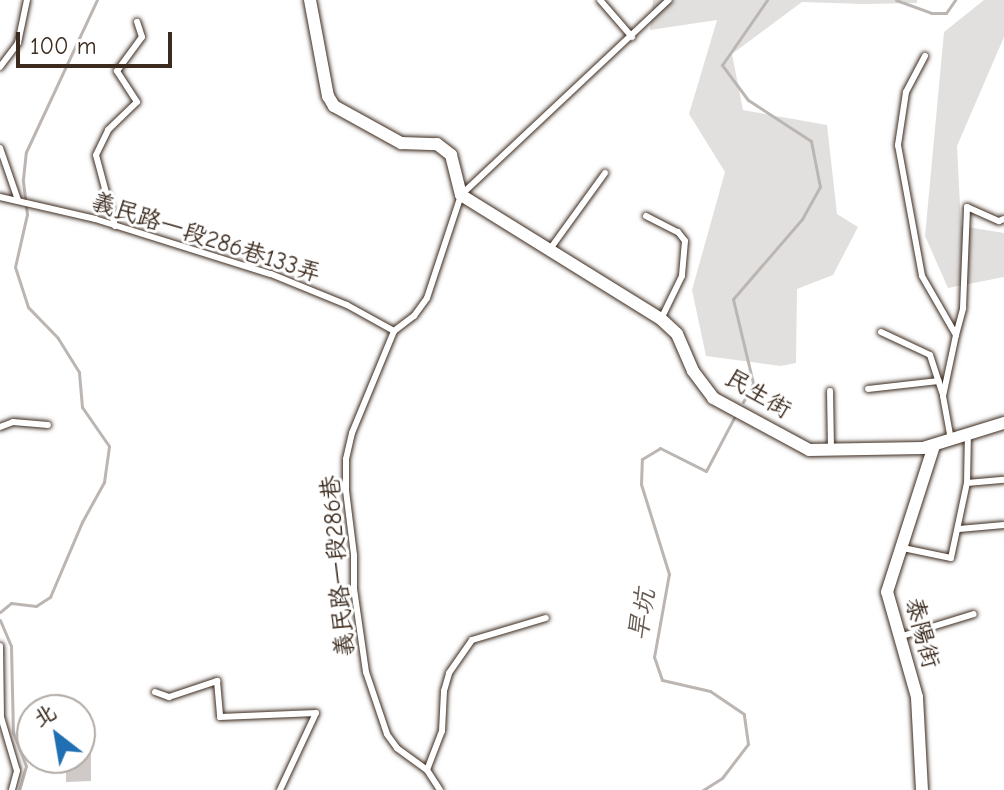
<!DOCTYPE html>
<html>
<head>
<meta charset="utf-8">
<style>
	body { margin:0 }
	#map { position:relative; width:1004px; height:790px; overflow:hidden; background:#fff; font-family:"Comic Neue","LXGW WenKai TC",sans-serif }
	div>[style] { position:absolute }
	[style*='--x'] { left:calc(var(--x)*1px); top:calc(var(--y)*1px); width:calc(var(--w)*1px); rotate:calc(var(--a)*1deg) }
	.green>* { inset:0; background:#e2e0de }
	.stream>* { height:3px; margin:-1.5px; padding:0 1.5px; transform-origin:1.5px; border-radius:1.5px; background:#bcb6b3 }
	.building>* { inset:0; background:#cfcac7 }
	.roads { filter:drop-shadow(0 0 2px #3b2a1e) drop-shadow(0 0 2px #3b2a1e) }
	.service>* { height:6px; margin:-3px; padding:0 3px; transform-origin:3px; border-radius:3px; background:#fff }
	.minor>* { height:12px; margin:-6px; padding:0 6px; transform-origin:6px; border-radius:6px; background:#fff }
	span { translate:-50% -50%; white-space:nowrap; text-align:center; line-height:1.15; -webkit-text-stroke:6px #fff; paint-order:stroke }
	.street-label { font-size:24px; color:#3b2a1e }
	.water-label { font-size:26px; color:#685b52; font-style:italic }
	.north { position:absolute; left:16px; top:694px; width:80px; height:80px; box-sizing:border-box; background:#fff; border:2px solid #b1aaa5; border-radius:50%; rotate:329deg; font-size:22px; font-weight:700; line-height:32px; text-align:center; color:#3b2a1e }
	.north::after { content:''; display:block; margin:auto; width:28px; height:36px; background:#1f6fb2; clip-path:polygon(50% 0,100% 100%,50% 72%,0 100%) }
	.scale { position:absolute; left:16px; top:32px; width:156px; height:36px; box-sizing:border-box; border:4px solid #3b2a1e; border-top:0; padding-left:10px; font-size:24px; line-height:28px; white-space:nowrap; color:#3b2a1e; -webkit-text-stroke:6px #fff; paint-order:stroke }
</style>
</head>
<body>
<div id="map">
	<div class="green">
		<div style="clip-path:polygon(653px 0,917px 0,917px 3px,863px 4px,802px 2px,732px 54px,743px 110px,827px 125px,837px 214px,858px 227px,833px 275px,797px 289px,796px 363px,781px 366px,706px 356px,692px 290px,725px 172px,689px 114px,717px 20px,650px 30px)"></div>
		<div style="clip-path:polygon(984px 0,1004px 0,1004px 37px,957px 146px,961px 226px,1004px 233px,1004px 277px,948px 288px,925px 236px,944px 32px)"></div>
	</div>
	<div class="stream">
		<div style="--x:896;--y:0;--w:37;--a:20"></div>
		<div style="--x:931;--y:13;--w:15;--a:0"></div>
		<div style="--x:946;--y:13;--w:16;--a:-55"></div>
		<div style="--x:743;--y:402;--w:21;--a:-62"></div>
		<div style="--x:753;--y:383;--w:86;--a:-103.4"></div>
		<div style="--x:733;--y:299;--w:106;--a:-49.2"></div>
		<div style="--x:802;--y:219;--w:37;--a:-61"></div>
		<div style="--x:820;--y:187;--w:47;--a:-101.1"></div>
		<div style="--x:811;--y:141;--w:75;--a:-146.9"></div>
		<div style="--x:748;--y:100;--w:44;--a:-126.6"></div>
		<div style="--x:722;--y:65;--w:79;--a:-55.3"></div>
		<div style="--x:0;--y:612;--w:14;--a:-39"></div>
		<div style="--x:11;--y:603;--w:25;--a:7"></div>
		<div style="--x:36;--y:606;--w:17;--a:-33"></div>
		<div style="--x:50;--y:597;--w:82;--a:-66.9"></div>
		<div style="--x:82;--y:522;--w:46;--a:-61.2"></div>
		<div style="--x:104;--y:482;--w:36;--a:-82"></div>
		<div style="--x:109;--y:446;--w:47;--a:-124.7"></div>
		<div style="--x:82;--y:407;--w:35;--a:-95"></div>
		<div style="--x:79;--y:372;--w:40;--a:-122"></div>
		<div style="--x:58;--y:338;--w:43;--a:-134.1"></div>
		<div style="--x:28;--y:307;--w:42;--a:-108"></div>
		<div style="--x:15;--y:267;--w:54;--a:-77.2"></div>
		<div style="--x:27;--y:214;--w:35;--a:-97"></div>
		<div style="--x:23;--y:179;--w:27;--a:-84"></div>
		<div style="--x:26;--y:152;--w:168;--a:-65"></div>
		<div style="--x:0;--y:620;--w:28;--a:67"></div>
		<div style="--x:11;--y:646;--w:86;--a:88.7"></div>
		<div style="--x:13;--y:732;--w:36;--a:69"></div>
		<div style="--x:26;--y:766;--w:25;--a:106"></div>
		<div style="--x:703;--y:790;--w:22;--a:-32"></div>
		<div style="--x:722;--y:778;--w:43;--a:-52.6"></div>
		<div style="--x:748;--y:744;--w:30;--a:-98"></div>
		<div style="--x:744;--y:714;--w:41;--a:-145.9"></div>
		<div style="--x:710;--y:691;--w:49;--a:-167.1"></div>
		<div style="--x:662;--y:680;--w:24;--a:-109"></div>
		<div style="--x:654;--y:657;--w:84;--a:-79.8"></div>
		<div style="--x:669;--y:574;--w:94;--a:-107.3"></div>
		<div style="--x:641;--y:484;--w:25;--a:-88"></div>
		<div style="--x:642;--y:459;--w:21;--a:-31"></div>
		<div style="--x:660;--y:448;--w:51;--a:26.6"></div>
		<div style="--x:706;--y:471;--w:60;--a:-62.2"></div>
	</div>
	<div class="building">
		<div style="clip-path:polygon(80px 751px,91px 751px,91px 781px,66px 782px,66px 758px,80px 758px)"></div>
	</div>
	<div class="roads">
		<div class="service">
			<div style="--x:600;--y:0;--w:49;--a:49.1"></div>
			<div style="--x:925;--y:56;--w:41;--a:117.8"></div>
			<div style="--x:906;--y:92;--w:54;--a:98.6"></div>
			<div style="--x:898;--y:145;--w:133;--a:79.6"></div>
			<div style="--x:922;--y:276;--w:68;--a:60"></div>
			<div style="--x:956;--y:335;--w:62;--a:102"></div>
			<div style="--x:943;--y:396;--w:45;--a:79.7"></div>
			<div style="--x:0;--y:67;--w:30;--a:-53"></div>
			<div style="--x:18;--y:43;--w:44;--a:-78.2"></div>
			<div style="--x:0;--y:148;--w:55;--a:70.9"></div>
			<div style="--x:0;--y:197;--w:98;--a:13"></div>
			<div style="--x:95;--y:219;--w:184;--a:17.4"></div>
			<div style="--x:271;--y:274;--w:82;--a:22.2"></div>
			<div style="--x:347;--y:305;--w:54;--a:29"></div>
			<div style="--x:646;--y:216;--w:36;--a:27"></div>
			<div style="--x:678;--y:232;--w:11;--a:52"></div>
			<div style="--x:685;--y:241;--w:35;--a:95"></div>
			<div style="--x:682;--y:276;--w:48;--a:116"></div>
			<div style="--x:115;--y:226;--w:73;--a:-105"></div>
			<div style="--x:96;--y:155;--w:28;--a:-64"></div>
			<div style="--x:108;--y:130;--w:40;--a:-44"></div>
			<div style="--x:137;--y:102;--w:37;--a:-123"></div>
			<div style="--x:117;--y:71;--w:42;--a:-53.7"></div>
			<div style="--x:142;--y:37;--w:16;--a:-108"></div>
			<div style="--x:550;--y:249;--w:94;--a:-54.1"></div>
			<div style="--x:881;--y:332;--w:54;--a:25.1"></div>
			<div style="--x:930;--y:355;--w:40;--a:72"></div>
			<div style="--x:956;--y:335;--w:28;--a:-75"></div>
			<div style="--x:963;--y:308;--w:101;--a:-87.7"></div>
			<div style="--x:967;--y:207;--w:35;--a:24"></div>
			<div style="--x:999;--y:221;--w:5;--a:-22"></div>
			<div style="--x:868;--y:389;--w:71;--a:-6.4"></div>
			<div style="--x:830;--y:391;--w:59;--a:89"></div>
			<div style="--x:0;--y:427;--w:14;--a:-21"></div>
			<div style="--x:13;--y:422;--w:35;--a:5"></div>
			<div style="--x:967;--y:483;--w:37;--a:-5"></div>
			<div style="--x:959;--y:529;--w:45;--a:-5.1"></div>
			<div style="--x:903;--y:548;--w:49;--a:11.8"></div>
			<div style="--x:951;--y:558;--w:77;--a:-78"></div>
			<div style="--x:967;--y:483;--w:50;--a:-88.9"></div>
			<div style="--x:899;--y:637;--w:78;--a:-17"></div>
			<div style="--x:0;--y:646;--w:71;--a:89.2"></div>
			<div style="--x:1;--y:717;--w:56;--a:73.5"></div>
			<div style="--x:17;--y:771;--w:20;--a:105"></div>
			<div style="--x:155;--y:692;--w:15;--a:20"></div>
			<div style="--x:169;--y:697;--w:51;--a:-18.4"></div>
			<div style="--x:217;--y:681;--w:36;--a:85"></div>
			<div style="--x:220;--y:717;--w:96;--a:-2.4"></div>
			<div style="--x:316;--y:713;--w:85;--a:115.1"></div>
			<div style="--x:427;--y:770;--w:42;--a:-69"></div>
			<div style="--x:442;--y:731;--w:40;--a:-87.1"></div>
			<div style="--x:444;--y:691;--w:19;--a:-74"></div>
			<div style="--x:449;--y:673;--w:40;--a:-55.1"></div>
			<div style="--x:472;--y:640;--w:77;--a:-16.6"></div>
			<div style="--x:440;--y:790;--w:24;--a:-123"></div>
			<div style="--x:427;--y:770;--w:37;--a:-144"></div>
			<div style="--x:397;--y:748;--w:17;--a:-126"></div>
			<div style="--x:387;--y:734;--w:65;--a:-108.7"></div>
			<div style="--x:366;--y:672;--w:84;--a:-98.2"></div>
			<div style="--x:354;--y:589;--w:34;--a:-90"></div>
			<div style="--x:354;--y:555;--w:64;--a:-97.1"></div>
			<div style="--x:346;--y:491;--w:32;--a:-90"></div>
			<div style="--x:346;--y:459;--w:27;--a:-77"></div>
			<div style="--x:352;--y:433;--w:110;--a:-67.6"></div>
			<div style="--x:394;--y:331;--w:25;--a:-37"></div>
			<div style="--x:414;--y:316;--w:22;--a:-54"></div>
			<div style="--x:427;--y:298;--w:108;--a:-71.7"></div>
			<div style="--x:461;--y:195;--w:285;--a:-43.2"></div>
		</div>
		<div class="minor">
			<div style="--x:310;--y:0;--w:98;--a:79.4"></div>
			<div style="--x:328;--y:96;--w:12;--a:59"></div>
			<div style="--x:334;--y:106;--w:77;--a:28.9"></div>
			<div style="--x:401;--y:143;--w:36;--a:2"></div>
			<div style="--x:437;--y:144;--w:18;--a:38"></div>
			<div style="--x:451;--y:155;--w:41;--a:76"></div>
			<div style="--x:461;--y:195;--w:235;--a:31.8"></div>
			<div style="--x:661;--y:319;--w:22;--a:43"></div>
			<div style="--x:677;--y:334;--w:40;--a:66.6"></div>
			<div style="--x:693;--y:371;--w:34;--a:53"></div>
			<div style="--x:713;--y:398;--w:109;--a:28.4"></div>
			<div style="--x:809;--y:450;--w:114;--a:-1"></div>
			<div style="--x:923;--y:448;--w:85;--a:-17.2"></div>
			<div style="--x:922;--y:790;--w:93;--a:-93.1"></div>
			<div style="--x:917;--y:697;--w:109;--a:-105.9"></div>
			<div style="--x:887;--y:592;--w:153;--a:-72.2"></div>
		</div>
	</div>
	<div class="street-label">
		<span style="left:206px;top:238px;rotate:18deg">義民路一段286巷133弄</span>
		<span style="left:758px;top:394px;rotate:31deg">民生街</span>
		<span style="left:338px;top:566px;rotate:-95deg">義民路一段286巷</span>
		<span style="left:922px;top:633px;rotate:75deg">泰陽街</span>
	</div>
	<div class="water-label">
		<span style="left:643px;top:615px;rotate:-80deg">旱坑</span>
	</div>
	<div class="north">北</div>
	<div class="scale">100 m</div>
</div>
</body>
</html>
